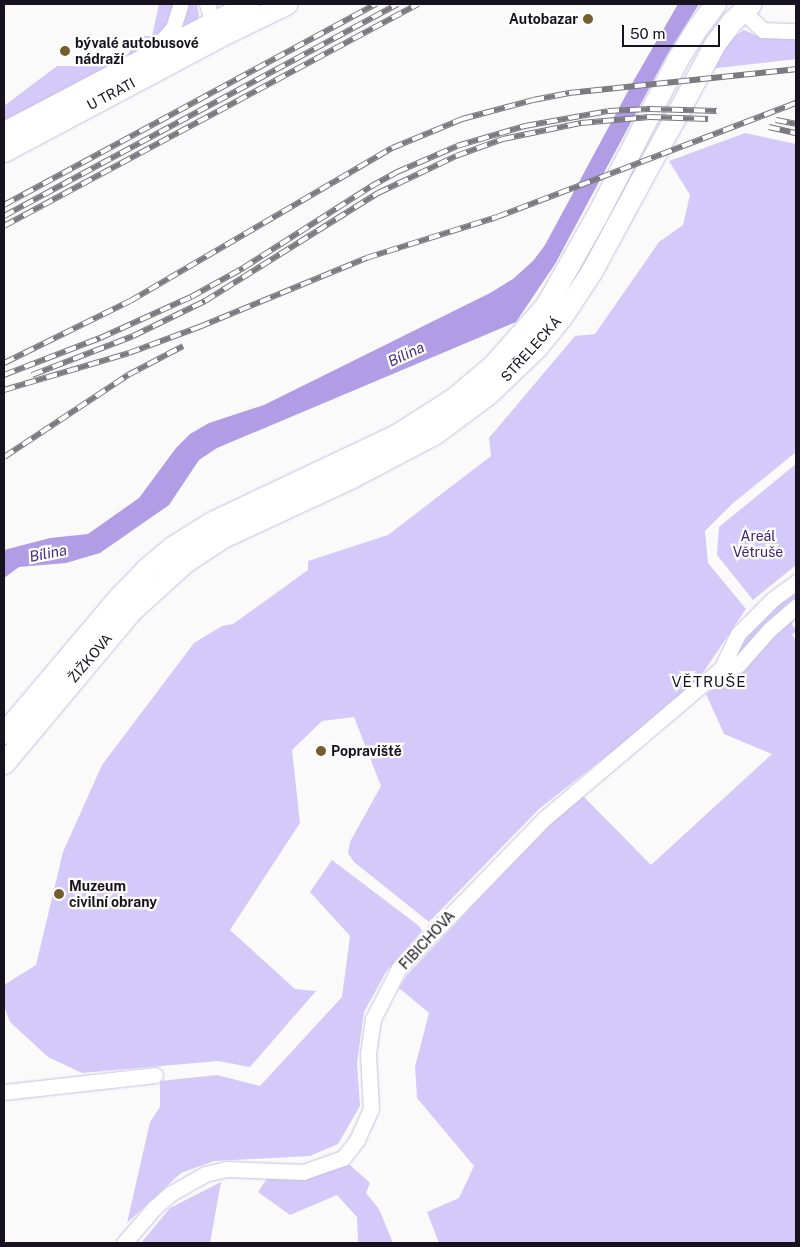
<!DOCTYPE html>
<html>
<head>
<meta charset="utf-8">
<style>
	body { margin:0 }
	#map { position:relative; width:800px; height:1247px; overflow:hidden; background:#fafafa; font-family:"Public Sans",sans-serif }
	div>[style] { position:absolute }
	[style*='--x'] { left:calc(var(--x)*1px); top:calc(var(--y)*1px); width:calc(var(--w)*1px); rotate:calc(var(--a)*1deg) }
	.green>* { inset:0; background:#d4caf9 }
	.water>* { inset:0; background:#b09de6 }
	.roads { filter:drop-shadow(0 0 1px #c6bfe2) drop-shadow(0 0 1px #c6bfe2) }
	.street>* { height:15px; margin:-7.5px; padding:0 7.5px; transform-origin:7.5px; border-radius:7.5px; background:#fff }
	.secondary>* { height:21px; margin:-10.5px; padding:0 10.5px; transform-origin:10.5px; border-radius:10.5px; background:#fff }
	.rail>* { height:5.5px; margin-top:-2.75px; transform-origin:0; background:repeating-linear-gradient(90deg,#fff 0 11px,#7c7a81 0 22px); box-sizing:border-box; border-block:1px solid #7c7a81 }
	.dots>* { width:14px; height:14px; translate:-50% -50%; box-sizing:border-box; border:2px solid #fff; border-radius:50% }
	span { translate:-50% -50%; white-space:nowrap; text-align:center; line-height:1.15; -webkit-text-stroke:4.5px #fff; paint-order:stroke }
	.poi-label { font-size:14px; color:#16131f; font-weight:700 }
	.right { translate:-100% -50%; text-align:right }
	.left { translate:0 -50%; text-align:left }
	.street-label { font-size:14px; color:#16131f }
	.park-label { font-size:14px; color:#402175 }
	.water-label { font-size:15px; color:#492c80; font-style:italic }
	.neighbourhood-label { font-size:15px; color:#16131f; letter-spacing:1px }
	.frame { position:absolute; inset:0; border:5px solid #16131f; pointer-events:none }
	.scale { position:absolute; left:622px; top:25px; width:98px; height:22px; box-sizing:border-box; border:2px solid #16131f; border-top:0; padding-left:6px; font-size:15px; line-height:18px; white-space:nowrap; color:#16131f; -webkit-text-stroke:4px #fff; paint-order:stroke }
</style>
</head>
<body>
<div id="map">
	<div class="green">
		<div style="clip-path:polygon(159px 4px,175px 4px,168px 28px,158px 39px,127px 58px,132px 45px,142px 36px,152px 36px)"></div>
		<div style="clip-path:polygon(188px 4px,197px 4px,199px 15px,198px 19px,185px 26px,183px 23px)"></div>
		<div style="clip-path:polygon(744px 30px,762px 38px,796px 36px,796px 59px,709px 69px,732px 38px)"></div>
		<div style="clip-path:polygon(106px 62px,109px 67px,4px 123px,4px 106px,57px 66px,86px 66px)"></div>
		<div style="clip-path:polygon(745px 133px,796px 144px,796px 452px,732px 504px,705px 531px,708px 563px,746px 609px,692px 689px,539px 809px,429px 922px,354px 862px,348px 853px,350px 842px,381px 786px,354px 717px,322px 721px,292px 750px,300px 823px,230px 930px,295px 989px,316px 991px,250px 1067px,218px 1061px,82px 1073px,48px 1057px,10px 1022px,4px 1006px,4px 985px,36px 965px,63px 852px,102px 765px,194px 643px,222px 626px,233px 624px,308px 570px,308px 561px,388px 535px,491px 456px,489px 438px,575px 336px,595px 334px,659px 242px,683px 225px,690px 195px,669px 161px)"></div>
		<div style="clip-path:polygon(796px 464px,796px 565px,753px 600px,717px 555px,719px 527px)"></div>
		<div style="clip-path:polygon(796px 589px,796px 602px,734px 660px,733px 656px,749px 628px)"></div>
		<div style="clip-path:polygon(796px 616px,792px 624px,796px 631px,792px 635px,796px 640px,796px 1243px,439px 1243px,427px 1212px,459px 1198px,474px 1166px,417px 1098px,415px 1067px,429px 1013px,399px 988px,407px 975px,551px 823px,583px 796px,651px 865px,772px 754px,724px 734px,706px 694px,740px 670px)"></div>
		<div style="clip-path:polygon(332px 860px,419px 926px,422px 931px,386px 972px,364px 1012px,357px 1063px,360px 1106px,338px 1144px,310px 1156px,214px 1161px,181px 1173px,127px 1223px,150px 1122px,160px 1107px,160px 1081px,217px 1075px,260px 1086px,342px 997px,350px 936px,310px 892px)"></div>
		<div style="clip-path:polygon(350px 1165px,370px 1183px,366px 1193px,379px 1209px,393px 1243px,358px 1243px,357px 1217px,337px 1195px,290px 1215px,258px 1192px,268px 1177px)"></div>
		<div style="clip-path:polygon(221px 1182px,210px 1243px,141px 1243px,170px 1208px)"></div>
	</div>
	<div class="water">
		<div style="clip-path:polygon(678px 4px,699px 4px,667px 55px,555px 264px,516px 322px,217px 448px,199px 460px,169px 505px,100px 553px,66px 563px,19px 567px,4px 578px,4px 550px,50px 538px,88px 534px,139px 498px,176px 448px,190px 434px,209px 423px,264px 405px,490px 293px,513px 279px,533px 261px,545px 245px,634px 80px)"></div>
	</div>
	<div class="roads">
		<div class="street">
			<div style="--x:207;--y:4;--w:28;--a:73"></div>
			<div style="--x:742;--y:10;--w:29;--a:44"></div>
			<div style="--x:763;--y:30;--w:33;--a:2"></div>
			<div style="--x:154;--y:49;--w:28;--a:-48"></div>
			<div style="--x:173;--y:28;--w:25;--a:-72"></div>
			<div style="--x:721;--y:669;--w:17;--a:-13"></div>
			<div style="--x:738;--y:665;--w:48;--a:-48.4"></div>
			<div style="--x:770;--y:629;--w:35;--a:-41"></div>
			<div style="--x:4;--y:1092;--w:152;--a:-6.4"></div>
			<div style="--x:124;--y:1243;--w:46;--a:-49.4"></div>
			<div style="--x:154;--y:1208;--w:21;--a:-41"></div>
			<div style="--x:170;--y:1194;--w:40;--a:-29.7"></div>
			<div style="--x:205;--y:1174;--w:23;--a:-13"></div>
			<div style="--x:227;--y:1169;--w:76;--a:2.3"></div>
			<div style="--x:303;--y:1172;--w:42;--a:-19.3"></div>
			<div style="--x:343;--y:1158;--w:23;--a:-52"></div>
			<div style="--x:357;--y:1140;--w:34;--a:-66"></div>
			<div style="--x:371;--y:1109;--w:55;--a:-93.1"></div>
			<div style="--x:368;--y:1054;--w:35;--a:-82"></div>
			<div style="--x:373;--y:1019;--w:57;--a:-63"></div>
			<div style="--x:399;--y:968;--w:209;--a:-45.8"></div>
			<div style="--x:545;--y:818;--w:231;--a:-40.3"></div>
			<div style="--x:721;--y:669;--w:39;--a:-64"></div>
			<div style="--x:738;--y:634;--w:49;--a:-45"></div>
			<div style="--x:773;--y:599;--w:29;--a:-36"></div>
		</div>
		<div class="secondary">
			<div style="--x:4;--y:132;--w:276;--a:-27.7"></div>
			<div style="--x:4;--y:151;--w:242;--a:-28"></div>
			<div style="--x:218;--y:37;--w:76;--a:-25.9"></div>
			<div style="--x:4;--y:733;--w:178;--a:-49.8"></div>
			<div style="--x:119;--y:597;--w:39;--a:-46"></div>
			<div style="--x:146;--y:569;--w:34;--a:-40"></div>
			<div style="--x:172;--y:547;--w:47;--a:-32"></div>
			<div style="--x:212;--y:522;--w:204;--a:-25.3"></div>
			<div style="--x:396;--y:435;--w:69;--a:-32.5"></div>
			<div style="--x:454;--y:398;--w:51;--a:-40.2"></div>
			<div style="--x:493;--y:365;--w:80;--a:-48.5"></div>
			<div style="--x:546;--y:305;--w:101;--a:-60.4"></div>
			<div style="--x:596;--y:217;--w:177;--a:-62.7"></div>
			<div style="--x:677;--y:60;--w:38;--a:-58"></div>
			<div style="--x:697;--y:28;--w:30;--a:-53"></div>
			<div style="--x:4;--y:763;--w:199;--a:-50.1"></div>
			<div style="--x:132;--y:610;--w:72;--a:-42.2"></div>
			<div style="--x:185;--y:562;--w:45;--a:-33.3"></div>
			<div style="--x:223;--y:537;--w:142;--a:-24.9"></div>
			<div style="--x:352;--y:477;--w:93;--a:-27.7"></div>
			<div style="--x:434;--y:434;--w:67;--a:-36.5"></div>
			<div style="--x:488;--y:394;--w:68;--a:-43.8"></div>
			<div style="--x:537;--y:347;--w:40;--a:-51"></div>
			<div style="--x:562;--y:316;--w:53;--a:-56.6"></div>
			<div style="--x:591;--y:272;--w:258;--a:-61.5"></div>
			<div style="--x:714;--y:45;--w:30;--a:-53"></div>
			<div style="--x:732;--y:21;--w:25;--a:-43"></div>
		</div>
	</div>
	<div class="rail">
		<div style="--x:776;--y:120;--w:20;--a:11"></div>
		<div style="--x:769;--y:127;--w:28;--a:13"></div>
		<div style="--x:4;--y:205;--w:423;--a:-28.4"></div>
		<div style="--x:4;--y:216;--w:447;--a:-28.3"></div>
		<div style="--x:4;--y:226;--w:470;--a:-28.2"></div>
		<div style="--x:4;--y:363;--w:140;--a:-26.2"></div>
		<div style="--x:130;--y:301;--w:303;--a:-30.3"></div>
		<div style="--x:392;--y:148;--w:76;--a:-22.5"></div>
		<div style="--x:462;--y:119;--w:73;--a:-15"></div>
		<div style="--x:533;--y:100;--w:37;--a:-11"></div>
		<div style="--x:569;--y:93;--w:228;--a:-6"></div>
		<div style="--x:4;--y:375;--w:103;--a:-21.1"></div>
		<div style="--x:100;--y:338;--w:100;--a:-24.3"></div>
		<div style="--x:191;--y:297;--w:60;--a:-29.1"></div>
		<div style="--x:243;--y:268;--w:151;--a:-32.5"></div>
		<div style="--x:370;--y:187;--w:31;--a:-29"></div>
		<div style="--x:397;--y:172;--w:65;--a:-23.4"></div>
		<div style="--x:457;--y:146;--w:71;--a:-16.4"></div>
		<div style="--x:525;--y:126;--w:84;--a:-10.2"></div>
		<div style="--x:608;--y:111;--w:42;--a:-2.7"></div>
		<div style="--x:650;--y:109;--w:67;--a:1.7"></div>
		<div style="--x:32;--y:375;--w:108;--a:-21.1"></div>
		<div style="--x:133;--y:336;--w:80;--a:-25.9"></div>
		<div style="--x:205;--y:301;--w:204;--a:-32"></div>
		<div style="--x:378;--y:193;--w:86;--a:-25.4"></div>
		<div style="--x:456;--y:156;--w:50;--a:-19.9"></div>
		<div style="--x:503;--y:139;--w:80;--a:-11.6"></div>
		<div style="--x:581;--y:123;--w:69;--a:-5"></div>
		<div style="--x:650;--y:117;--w:58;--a:2"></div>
		<div style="--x:4;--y:390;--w:130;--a:-16.5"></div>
		<div style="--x:129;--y:353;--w:75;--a:-20.4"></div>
		<div style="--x:199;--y:327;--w:181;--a:-22.4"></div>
		<div style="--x:366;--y:258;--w:137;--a:-17.4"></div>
		<div style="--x:497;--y:217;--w:320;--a:-20.9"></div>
		<div style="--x:4;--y:457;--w:149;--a:-33.5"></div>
		<div style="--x:128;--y:375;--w:62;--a:-27.8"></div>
	</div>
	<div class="dots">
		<div style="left:588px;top:19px;background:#745e2d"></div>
		<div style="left:65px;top:51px;background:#745e2d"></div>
		<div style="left:321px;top:751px;background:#745e2d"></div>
		<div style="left:59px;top:894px;background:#745e2d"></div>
	</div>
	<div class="poi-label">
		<span class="right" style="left:578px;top:19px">Autobazar</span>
		<span class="left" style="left:75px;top:51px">bývalé autobusové<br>nádraží</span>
		<span class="left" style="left:331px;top:751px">Popraviště</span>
		<span class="left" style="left:69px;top:894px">Muzeum<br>civilní obrany</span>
	</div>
	<div class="street-label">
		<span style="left:111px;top:94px;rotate:-28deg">U TRATI</span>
		<span style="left:531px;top:349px;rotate:-48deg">STŘELECKÁ</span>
		<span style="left:90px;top:658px;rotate:-50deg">ŽIŽKOVA</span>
		<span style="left:427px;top:940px;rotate:-47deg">FIBICHOVA</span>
	</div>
	<div class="park-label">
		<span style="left:758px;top:544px">Areál<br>Větruše</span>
	</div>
	<div class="water-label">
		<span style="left:406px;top:354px;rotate:-25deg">Bílina</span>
		<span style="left:48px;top:553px;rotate:-11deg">Bílina</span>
	</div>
	<div class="neighbourhood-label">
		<span style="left:709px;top:682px">VĚTRUŠE</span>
	</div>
	<div class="frame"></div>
	<div class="scale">50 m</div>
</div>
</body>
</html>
